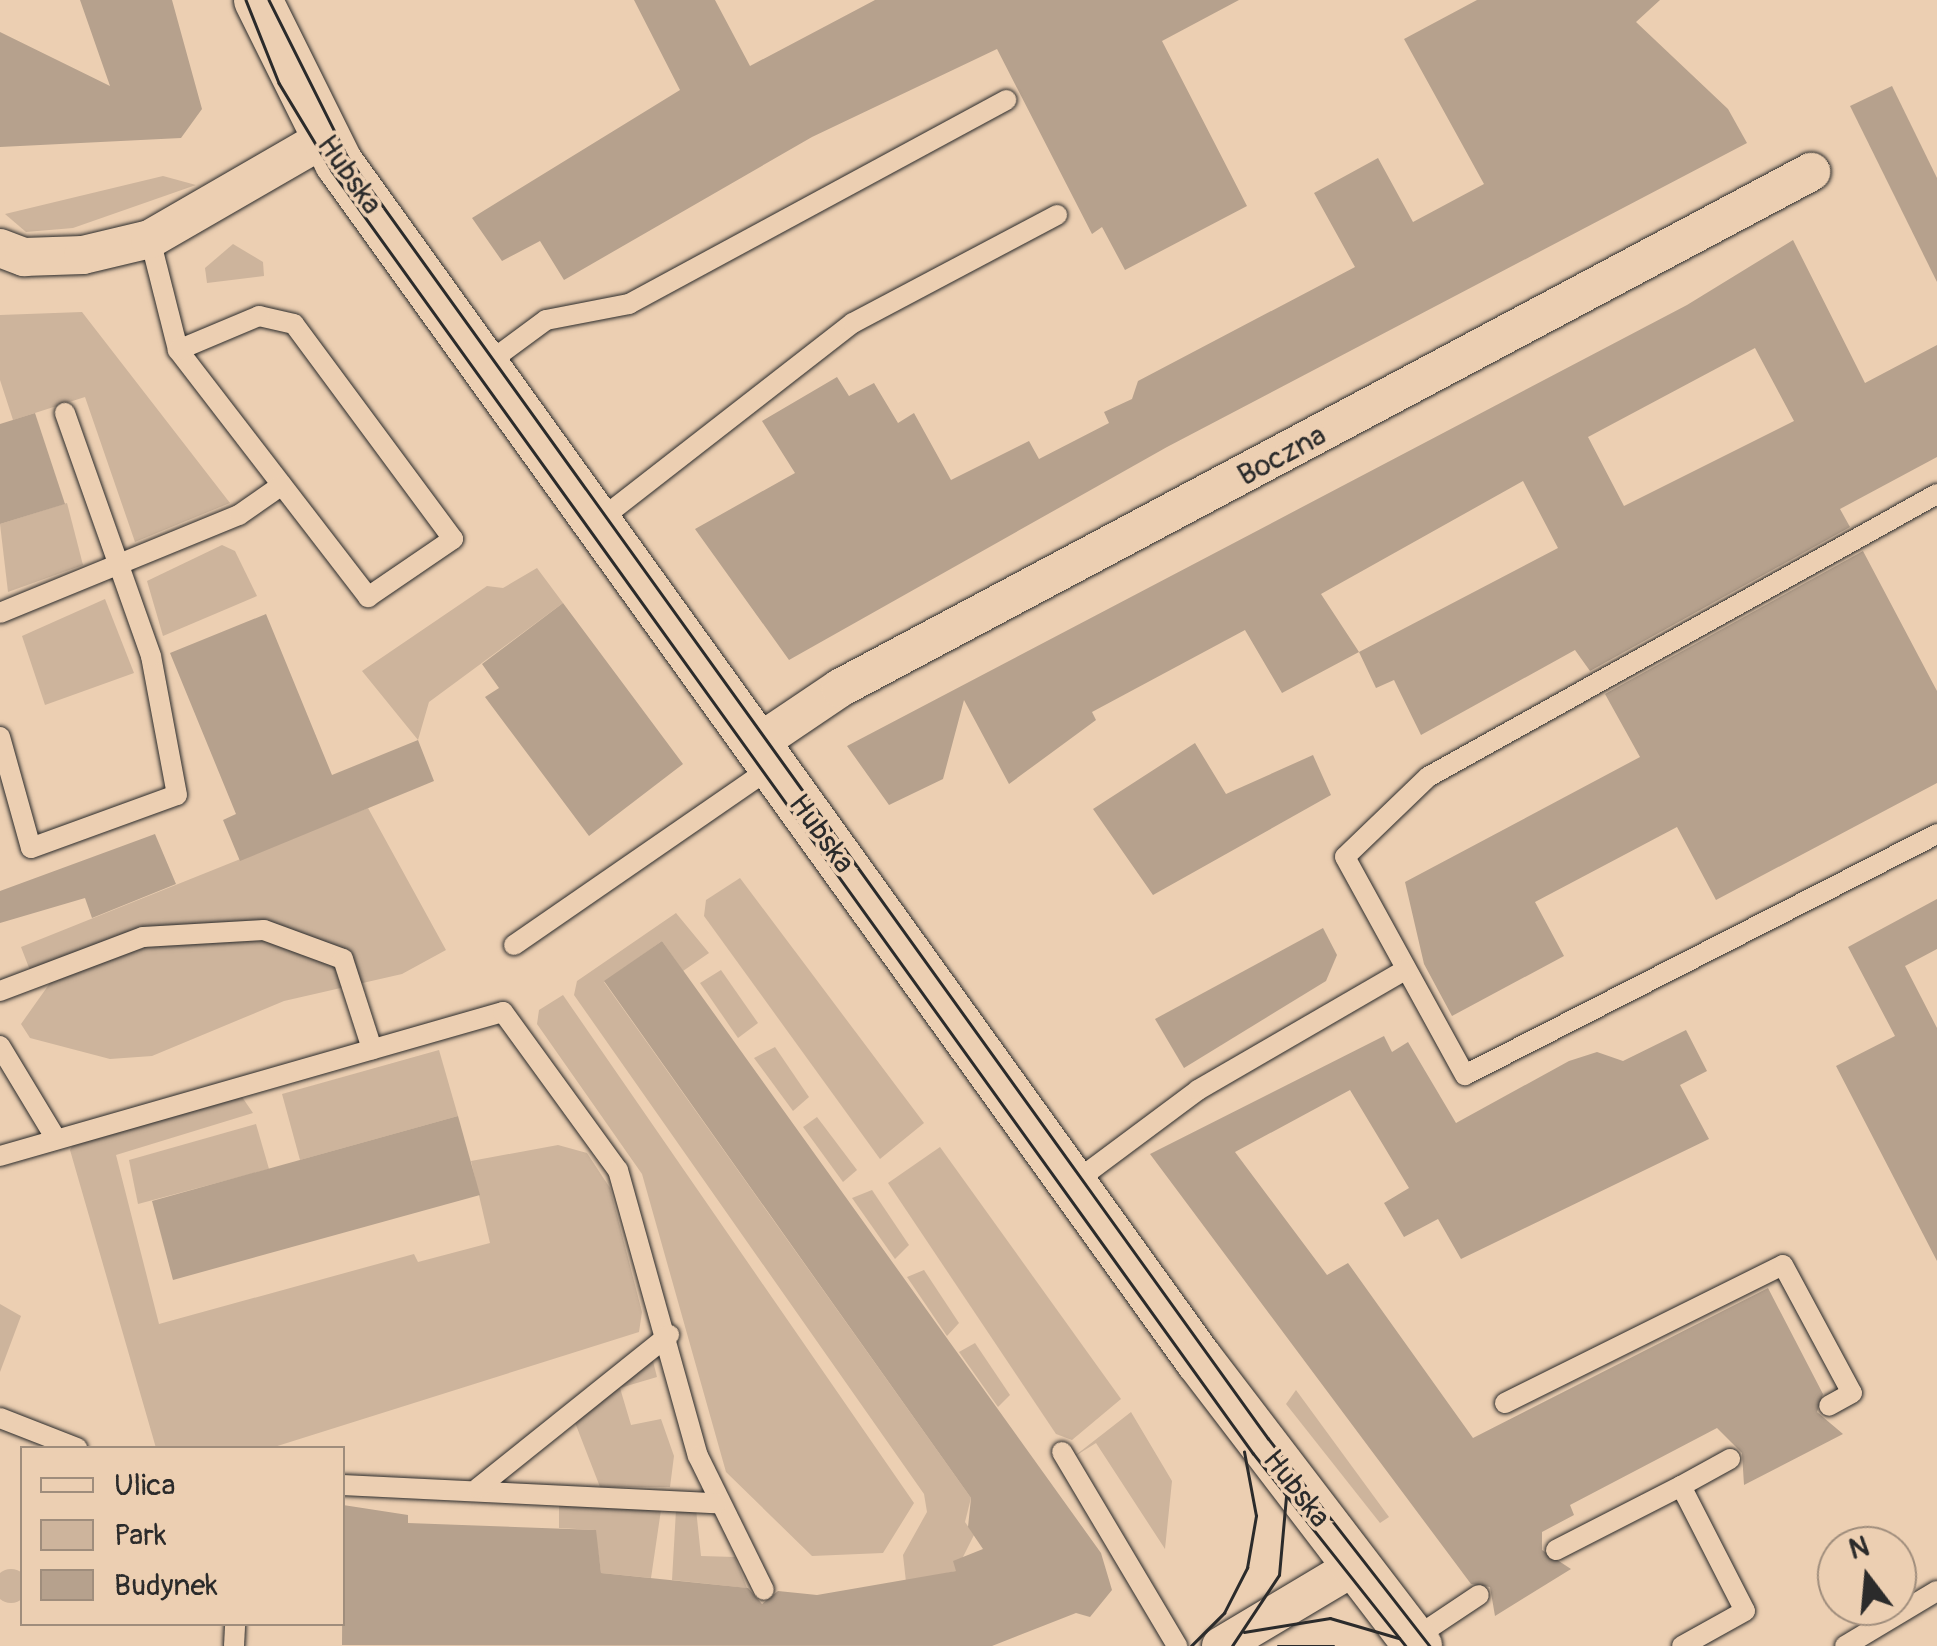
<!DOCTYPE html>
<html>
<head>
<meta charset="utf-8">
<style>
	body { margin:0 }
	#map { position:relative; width:1937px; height:1646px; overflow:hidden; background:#eccfb2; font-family:Pangolin,sans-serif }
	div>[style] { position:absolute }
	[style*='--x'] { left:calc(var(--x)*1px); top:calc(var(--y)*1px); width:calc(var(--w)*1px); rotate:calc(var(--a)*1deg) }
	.green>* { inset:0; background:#cdb49c }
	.round { border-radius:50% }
	.building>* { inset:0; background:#b6a18d }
	.roads { filter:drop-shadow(0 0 2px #2b2b2b) drop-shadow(0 0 2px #2b2b2b) }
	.service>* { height:20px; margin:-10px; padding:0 10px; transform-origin:10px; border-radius:10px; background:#eccfb2 }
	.minor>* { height:38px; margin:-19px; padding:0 19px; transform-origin:19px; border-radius:19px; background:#eccfb2 }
	.tertiary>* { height:48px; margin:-24px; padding:0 24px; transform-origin:24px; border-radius:24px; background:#eccfb2 }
	.tram>* { height:2.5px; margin:-1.25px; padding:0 1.25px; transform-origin:1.25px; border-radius:1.25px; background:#2b2b2b }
	span { translate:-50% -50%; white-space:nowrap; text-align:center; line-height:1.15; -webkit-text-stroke:8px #eccfb2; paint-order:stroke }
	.street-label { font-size:30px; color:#2b2b2b }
	.legend { position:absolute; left:20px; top:1446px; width:325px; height:180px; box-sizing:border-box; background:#eccfb2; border:2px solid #9f8d7c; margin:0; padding:12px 18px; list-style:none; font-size:30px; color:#2b2b2b }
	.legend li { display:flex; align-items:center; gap:20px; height:50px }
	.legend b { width:50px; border:2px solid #9f8d7c }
	.north { position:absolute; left:1817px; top:1526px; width:100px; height:100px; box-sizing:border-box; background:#eccfb2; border:2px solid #9f8d7c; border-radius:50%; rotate:344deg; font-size:28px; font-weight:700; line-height:40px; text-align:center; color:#2b2b2b }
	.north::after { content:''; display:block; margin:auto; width:35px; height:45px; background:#2b2b2b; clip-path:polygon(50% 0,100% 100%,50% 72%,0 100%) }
</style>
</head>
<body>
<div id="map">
	<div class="green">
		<div style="clip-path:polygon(163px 176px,196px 185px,73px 228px,26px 232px,5px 214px)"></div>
		<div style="clip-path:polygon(233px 244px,263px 262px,264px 276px,207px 283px,205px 268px)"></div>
		<div style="clip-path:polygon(82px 312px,230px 503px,135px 542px,85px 397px,13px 420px,0 380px,0 315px)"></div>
		<div style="clip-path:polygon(67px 503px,83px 565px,8px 592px,0 524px)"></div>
		<div style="clip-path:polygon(222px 545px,235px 551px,257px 596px,163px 636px,147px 581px)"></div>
		<div style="clip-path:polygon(537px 568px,563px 603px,429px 702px,418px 740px,362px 671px,487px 586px,503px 588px)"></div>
		<div style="clip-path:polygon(105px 599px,134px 673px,45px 705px,22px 636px)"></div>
		<div style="clip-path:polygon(368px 808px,446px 950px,402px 974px,284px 1001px,152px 1056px,110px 1059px,30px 1038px,21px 1024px,50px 983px,31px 973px,21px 947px)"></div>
		<div style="clip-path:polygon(740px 878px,924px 1123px,880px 1159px,704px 916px,706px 900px)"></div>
		<div style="clip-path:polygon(676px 913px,709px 953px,683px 971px,662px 941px,604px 982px,971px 1498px,965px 1522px,974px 1535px,956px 1571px,906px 1582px,903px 1555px,927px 1512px,924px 1494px,574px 995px,577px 981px)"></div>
		<div style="clip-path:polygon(721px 970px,758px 1023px,738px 1038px,700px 983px)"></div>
		<div style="clip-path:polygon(563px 995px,914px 1503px,883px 1553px,812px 1556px,726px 1472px,642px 1174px,537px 1024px,539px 1010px)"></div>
		<div style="clip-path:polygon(775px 1047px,809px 1097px,793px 1111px,754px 1058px)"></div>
		<div style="clip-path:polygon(439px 1050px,458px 1116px,300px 1160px,282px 1094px)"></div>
		<div style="clip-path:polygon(240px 1094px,253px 1113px,116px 1155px,159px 1324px,414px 1254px,418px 1262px,490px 1243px,471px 1161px,558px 1145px,587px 1153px,610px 1188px,642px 1312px,639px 1332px,271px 1448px,156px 1448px,70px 1150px,75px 1141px)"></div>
		<div style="clip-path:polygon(817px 1117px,857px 1170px,843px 1182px,803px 1127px)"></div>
		<div style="clip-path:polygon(256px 1124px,269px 1169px,138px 1204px,129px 1160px)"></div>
		<div style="clip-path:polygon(940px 1147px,1121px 1399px,1072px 1440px,1056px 1434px,888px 1183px)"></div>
		<div style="clip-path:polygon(872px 1190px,909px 1245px,895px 1259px,852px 1198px)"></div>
		<div style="clip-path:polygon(924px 1270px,959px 1323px,947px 1336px,907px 1277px)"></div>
		<div style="clip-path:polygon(0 1304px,21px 1316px,0 1372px)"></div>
		<div style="clip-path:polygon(975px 1343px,1010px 1395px,998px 1407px,959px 1352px)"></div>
		<div style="clip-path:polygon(652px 1357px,657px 1377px,620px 1388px,631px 1425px,661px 1419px,674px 1456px,670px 1487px,600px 1487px,574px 1420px)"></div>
		<div style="clip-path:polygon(1296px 1390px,1389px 1517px,1380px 1523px,1286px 1404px)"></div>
		<div style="clip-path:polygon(1131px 1412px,1172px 1481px,1165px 1549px,1096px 1443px,1072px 1458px)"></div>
		<div style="clip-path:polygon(559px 1504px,661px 1510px,651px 1578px,601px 1573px,595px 1530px,559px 1528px)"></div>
		<div style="clip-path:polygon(696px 1509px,701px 1556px,735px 1557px,747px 1588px,672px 1580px,676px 1510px)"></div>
		<div class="round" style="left:-6px;top:1569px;width:34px;height:34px"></div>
	</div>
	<div class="building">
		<div style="clip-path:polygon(80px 0,172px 0,202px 109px,181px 138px,0 147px,0 32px,110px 86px)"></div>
		<div style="clip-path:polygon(634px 0,715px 0,750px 66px,875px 0,1239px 0,1162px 41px,1247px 206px,1125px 270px,1102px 227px,1092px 234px,997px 49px,812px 137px,564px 280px,540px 241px,502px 261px,472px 218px,680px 90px)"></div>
		<div style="clip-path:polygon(1477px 0,1660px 0,1636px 22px,1728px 109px,1747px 143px,1167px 447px,789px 660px,695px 529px,795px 473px,762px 421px,837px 377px,849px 396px,874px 383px,898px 423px,914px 413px,951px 480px,1029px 441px,1039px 459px,1109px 423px,1104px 412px,1132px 399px,1138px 381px,1355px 267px,1314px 193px,1378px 158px,1413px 222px,1484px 184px,1404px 39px)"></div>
		<div style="clip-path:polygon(1892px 86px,1937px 178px,1937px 282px,1850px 106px)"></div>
		<div style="clip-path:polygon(evenodd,1793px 240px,1865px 383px,1937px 345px,1937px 457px,1840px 509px,1850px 527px,1590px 671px,1575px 650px,1421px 735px,1394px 680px,1376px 688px,1359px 652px,1282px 693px,1245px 630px,1092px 712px,1096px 720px,1009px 784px,964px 700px,943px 779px,889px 805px,847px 746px,1687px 305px,1793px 240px,1755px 348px,1794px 421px,1624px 506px,1588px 437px,1755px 348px,1793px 240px,1523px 481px,1558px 548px,1359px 652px,1321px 594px,1523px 481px)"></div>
		<div style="clip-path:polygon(35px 413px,65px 504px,0 524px,0 424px)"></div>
		<div style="clip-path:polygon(1863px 551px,1937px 691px,1937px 783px,1716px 900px,1677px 827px,1535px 902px,1564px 956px,1452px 1016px,1424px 964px,1405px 882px,1640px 757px,1605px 694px)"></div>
		<div style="clip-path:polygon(563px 603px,683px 764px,589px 836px,485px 697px,499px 688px,482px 664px)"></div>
		<div style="clip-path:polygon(266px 614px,332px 775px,418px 740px,434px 781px,240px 861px,223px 820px,236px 814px,170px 653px)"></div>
		<div style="clip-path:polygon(1195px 743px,1226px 794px,1313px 755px,1331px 795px,1153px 895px,1093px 809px)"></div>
		<div style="clip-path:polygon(155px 834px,176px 884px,92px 918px,85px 898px,0 923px,0 891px)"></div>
		<div style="clip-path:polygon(1937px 899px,1937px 949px,1905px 966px,1937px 1028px,1937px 1261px,1836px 1066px,1895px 1036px,1848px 947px)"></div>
		<div style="clip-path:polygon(1323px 928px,1337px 955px,1326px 981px,1184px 1068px,1155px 1019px)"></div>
		<div style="clip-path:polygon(662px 941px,1101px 1553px,1112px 1590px,1090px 1617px,1076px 1613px,992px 1646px,342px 1645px,343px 1505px,408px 1515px,408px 1523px,596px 1530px,601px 1573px,748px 1588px,762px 1604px,778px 1591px,817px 1595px,956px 1571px,953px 1561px,983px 1549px,968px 1527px,971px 1498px,604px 981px)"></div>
		<div style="clip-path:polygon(1686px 1030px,1707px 1071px,1680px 1085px,1709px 1139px,1461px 1259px,1438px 1219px,1404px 1237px,1384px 1203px,1409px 1188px,1350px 1090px,1235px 1152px,1327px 1275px,1348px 1263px,1473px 1438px,1768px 1288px,1823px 1394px,1817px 1412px,1843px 1434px,1744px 1485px,1742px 1453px,1717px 1428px,1570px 1505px,1574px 1515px,1542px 1532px,1542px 1550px,1571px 1569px,1495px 1616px,1490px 1587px,1471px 1584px,1150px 1154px,1384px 1036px,1392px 1052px,1408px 1042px,1456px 1123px,1569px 1061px,1597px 1052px,1623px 1061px)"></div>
		<div style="clip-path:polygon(458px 1116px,480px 1195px,173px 1280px,152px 1201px)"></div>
	</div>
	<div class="roads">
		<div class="service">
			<div style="--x:150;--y:239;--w:114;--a:75.8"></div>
			<div style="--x:178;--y:350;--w:312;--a:52.4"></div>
			<div style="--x:368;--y:597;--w:103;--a:-34.3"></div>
			<div style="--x:453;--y:539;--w:267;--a:-126.5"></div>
			<div style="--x:294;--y:324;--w:36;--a:-167"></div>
			<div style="--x:259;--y:316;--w:88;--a:157.2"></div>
			<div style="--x:485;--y:365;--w:76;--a:-36.4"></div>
			<div style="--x:546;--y:320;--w:85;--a:-10.9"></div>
			<div style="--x:629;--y:304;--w:429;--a:-28.4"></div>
			<div style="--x:1937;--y:494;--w:582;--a:150.93"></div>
			<div style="--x:1428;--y:777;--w:115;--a:136.1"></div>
			<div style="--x:1345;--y:857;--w:249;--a:61.2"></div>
			<div style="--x:1465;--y:1075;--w:530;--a:-27.05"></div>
			<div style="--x:597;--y:522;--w:324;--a:-37.9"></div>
			<div style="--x:853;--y:323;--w:231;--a:-27.9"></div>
			<div style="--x:0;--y:613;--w:258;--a:-22.3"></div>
			<div style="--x:239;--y:515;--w:52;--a:-34.9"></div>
			<div style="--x:0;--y:737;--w:115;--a:74.4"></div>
			<div style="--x:31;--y:848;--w:155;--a:-20"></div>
			<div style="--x:177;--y:795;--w:141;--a:-100.6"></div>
			<div style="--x:151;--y:656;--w:258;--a:-109.5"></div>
			<div style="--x:514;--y:945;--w:315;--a:-34.6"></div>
			<div style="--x:0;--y:991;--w:153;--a:-20.7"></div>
			<div style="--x:143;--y:937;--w:121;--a:-3.3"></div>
			<div style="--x:264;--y:930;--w:84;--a:20.2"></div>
			<div style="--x:343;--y:959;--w:95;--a:72.1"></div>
			<div style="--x:0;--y:1046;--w:106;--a:58.9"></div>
			<div style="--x:0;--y:1156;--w:523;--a:-15.98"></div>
			<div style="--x:503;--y:1012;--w:195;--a:54"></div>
			<div style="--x:618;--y:1170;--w:297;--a:74.4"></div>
			<div style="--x:698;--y:1456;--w:149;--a:63.8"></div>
			<div style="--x:1072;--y:1184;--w:157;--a:-36.7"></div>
			<div style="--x:1198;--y:1090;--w:239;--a:-30.1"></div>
			<div style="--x:1505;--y:1403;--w:310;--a:-26.4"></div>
			<div style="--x:1783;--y:1265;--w:145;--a:61.7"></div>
			<div style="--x:1852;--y:1393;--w:26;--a:151"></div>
			<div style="--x:0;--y:1418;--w:83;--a:21.3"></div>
			<div style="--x:1062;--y:1452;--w:226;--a:59.3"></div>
			<div style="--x:342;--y:1485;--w:374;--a:2.8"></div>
			<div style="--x:1681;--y:1486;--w:56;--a:-28.9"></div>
			<div style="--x:478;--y:1488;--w:245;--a:-38.7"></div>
			<div style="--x:1556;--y:1550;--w:140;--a:-27.1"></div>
			<div style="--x:1681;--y:1486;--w:140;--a:62.9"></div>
			<div style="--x:1745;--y:1611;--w:72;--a:150.9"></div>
			<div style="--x:1413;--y:1639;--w:79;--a:-33.7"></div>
			<div style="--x:234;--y:1646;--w:22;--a:-87"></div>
			<div style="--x:1845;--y:1646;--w:107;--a:-30.9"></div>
		</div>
		<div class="minor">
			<div style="--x:0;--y:248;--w:26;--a:21"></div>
			<div style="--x:24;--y:257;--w:59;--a:-1.9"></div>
			<div style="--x:83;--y:255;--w:69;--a:-13.4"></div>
			<div style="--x:150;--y:239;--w:200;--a:-30"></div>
			<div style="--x:757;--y:744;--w:100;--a:-34"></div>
			<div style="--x:840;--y:688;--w:1100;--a:-27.99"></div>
			<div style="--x:1221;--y:1646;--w:158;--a:-30.8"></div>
		</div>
		<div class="tertiary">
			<div style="--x:258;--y:0;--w:182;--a:63.6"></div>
			<div style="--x:339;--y:163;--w:1475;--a:54.3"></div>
			<div style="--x:1200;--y:1361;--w:359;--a:52.6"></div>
		</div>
	</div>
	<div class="tram">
		<div style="--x:246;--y:0;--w:89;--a:68.3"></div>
		<div style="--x:279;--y:83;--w:103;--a:58.9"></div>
		<div style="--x:332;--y:171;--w:1579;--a:54.31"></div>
		<div style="--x:1253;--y:1453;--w:246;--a:51.6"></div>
		<div style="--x:269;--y:0;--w:174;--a:63.4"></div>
		<div style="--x:347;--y:156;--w:1579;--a:54.31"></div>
		<div style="--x:1268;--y:1438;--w:264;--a:52.1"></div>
		<div style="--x:1244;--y:1632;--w:87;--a:-9.2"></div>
		<div style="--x:1330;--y:1618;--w:72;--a:16.2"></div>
		<div style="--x:1191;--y:1646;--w:47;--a:-45"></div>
		<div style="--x:1224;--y:1613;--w:51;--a:-62.9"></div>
		<div style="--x:1247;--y:1568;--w:53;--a:-80.2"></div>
		<div style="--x:1256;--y:1516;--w:65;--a:-100.6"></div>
		<div style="--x:1232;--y:1646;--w:85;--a:-56.5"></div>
		<div style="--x:1279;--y:1575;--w:78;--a:-84.9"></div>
		<div style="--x:1278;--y:1646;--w:56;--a:0"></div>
	</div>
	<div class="street-label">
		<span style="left:349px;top:175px;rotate:55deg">Hubska</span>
		<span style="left:1282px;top:456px;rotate:-28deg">Boczna</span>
		<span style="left:821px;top:834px;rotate:54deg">Hubska</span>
		<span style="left:1296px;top:1489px;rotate:52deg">Hubska</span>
	</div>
	<ul class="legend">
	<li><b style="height:12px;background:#eccfb2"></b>Ulica</li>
	<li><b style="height:28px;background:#cdb49c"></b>Park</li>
	<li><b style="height:28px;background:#b6a18d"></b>Budynek</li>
	</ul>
	<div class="north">N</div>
</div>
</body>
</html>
